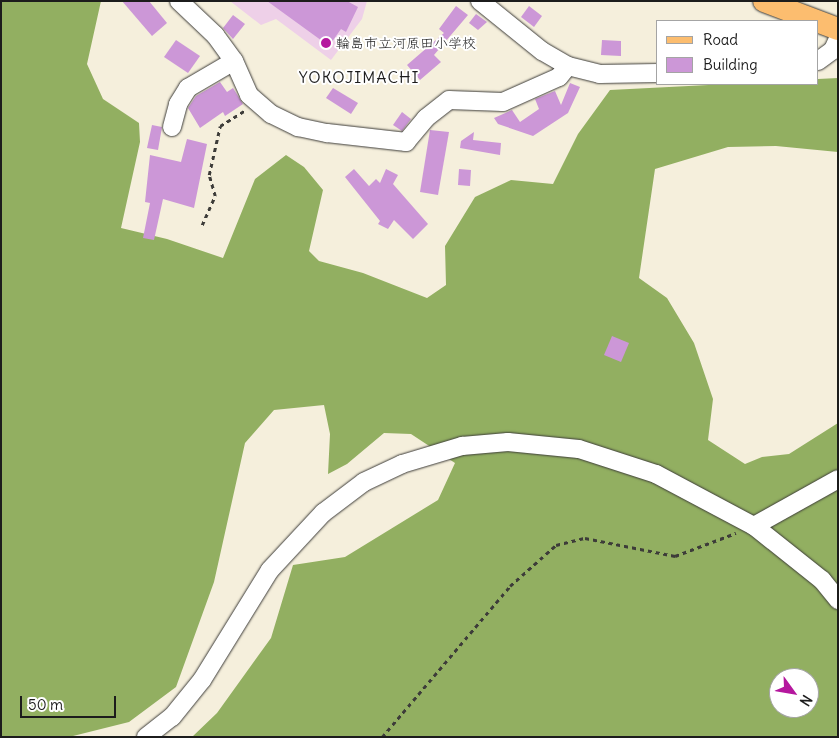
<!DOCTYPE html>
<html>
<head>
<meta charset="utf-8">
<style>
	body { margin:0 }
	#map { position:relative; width:839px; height:738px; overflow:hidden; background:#f5efdc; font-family:Delius,"Klee One",sans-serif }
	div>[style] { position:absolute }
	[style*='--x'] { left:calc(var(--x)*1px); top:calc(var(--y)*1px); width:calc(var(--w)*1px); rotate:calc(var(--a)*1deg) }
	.built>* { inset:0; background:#eed0e8 }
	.forest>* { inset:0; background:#92af61 }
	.building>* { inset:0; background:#cc97d7 }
	.path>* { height:2.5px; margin-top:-1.25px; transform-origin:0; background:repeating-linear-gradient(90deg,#3d3c39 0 4px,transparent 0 8px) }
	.roads { filter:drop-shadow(0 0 1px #3d3c39) drop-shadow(0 0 1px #3d3c39) }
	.minor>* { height:18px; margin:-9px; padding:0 9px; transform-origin:9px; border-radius:9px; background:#fff }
	.major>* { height:22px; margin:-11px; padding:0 11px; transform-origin:11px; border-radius:11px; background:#fcbd6f }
	.dots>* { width:14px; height:14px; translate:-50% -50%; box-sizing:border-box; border:2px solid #fff; border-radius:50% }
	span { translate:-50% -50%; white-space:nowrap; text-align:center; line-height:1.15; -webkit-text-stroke:4px #fff; paint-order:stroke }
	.poi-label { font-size:14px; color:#1c1c1c }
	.left { translate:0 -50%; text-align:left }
	.quarter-label { font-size:16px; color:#1c1c1c; letter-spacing:1px }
	.frame { position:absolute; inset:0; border:2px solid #1c1c1c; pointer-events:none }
	.legend { position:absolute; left:656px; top:20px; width:162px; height:65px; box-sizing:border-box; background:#fff; border:1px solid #a4a4a4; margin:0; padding:6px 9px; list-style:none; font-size:15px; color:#1c1c1c }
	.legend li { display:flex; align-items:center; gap:10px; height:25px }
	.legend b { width:25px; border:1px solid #a4a4a4 }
	.north { position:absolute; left:769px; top:668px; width:50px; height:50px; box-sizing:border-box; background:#fff; border:1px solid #a4a4a4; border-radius:50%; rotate:122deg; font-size:14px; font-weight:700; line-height:20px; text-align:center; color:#1c1c1c }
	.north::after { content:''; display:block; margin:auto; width:18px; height:22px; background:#b5179e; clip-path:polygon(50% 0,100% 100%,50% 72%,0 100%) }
	.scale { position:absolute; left:20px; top:696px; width:96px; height:22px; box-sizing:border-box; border:2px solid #1c1c1c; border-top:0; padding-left:6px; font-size:15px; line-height:18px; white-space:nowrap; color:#1c1c1c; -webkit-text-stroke:4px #fff; paint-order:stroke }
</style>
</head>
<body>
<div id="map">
	<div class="built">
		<div style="clip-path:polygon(230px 1px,367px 1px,362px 19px,331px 60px,276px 19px,261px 25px)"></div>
	</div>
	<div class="forest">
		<div style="clip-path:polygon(evenodd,1px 1px,101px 1px,87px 64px,103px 99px,139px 123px,140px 142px,121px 228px,167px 239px,223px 258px,255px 179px,286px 155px,304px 167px,323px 190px,309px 251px,319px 261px,363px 273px,427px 298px,446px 285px,445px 246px,475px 197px,511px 180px,553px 184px,578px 134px,610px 90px,728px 84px,818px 84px,818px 79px,838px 78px,838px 152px,776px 146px,728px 147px,655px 169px,639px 278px,667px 298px,694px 343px,713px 399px,708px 440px,745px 464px,762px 457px,789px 454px,838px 423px,838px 737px,192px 737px,217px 713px,271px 638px,293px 565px,345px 557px,438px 500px,455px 463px,411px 434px,384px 433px,347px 464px,328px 474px,330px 434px,324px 405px,274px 410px,245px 443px,214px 582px,176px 687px,129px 722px,69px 737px,1px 737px,1px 1px,779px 678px,809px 678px,809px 708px,779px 708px,779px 678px)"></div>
	</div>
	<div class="building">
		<div style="clip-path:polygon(122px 1px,149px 1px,167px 23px,152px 36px)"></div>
		<div style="clip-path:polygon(267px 1px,347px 1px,358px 7px,346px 32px,341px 29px,329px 46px)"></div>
		<div style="clip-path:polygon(456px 6px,468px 15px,434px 55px,441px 62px,420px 80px,407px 65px,444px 33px,439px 29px)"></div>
		<div style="clip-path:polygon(529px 6px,542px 16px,534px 27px,521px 17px)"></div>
		<div style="clip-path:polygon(476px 14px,487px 22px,478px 30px,469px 23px)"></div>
		<div style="clip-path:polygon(233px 15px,245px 24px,233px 39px,223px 28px)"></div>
		<div style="clip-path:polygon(176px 40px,200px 56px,188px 73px,164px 57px)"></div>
		<div style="clip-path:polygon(602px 40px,621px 41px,621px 56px,601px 55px)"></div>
		<div style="clip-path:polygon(220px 82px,227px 92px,233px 88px,243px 104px,225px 116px,223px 112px,200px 128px,188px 108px,196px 96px)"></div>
		<div style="clip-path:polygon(570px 83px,580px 87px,568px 113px,533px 136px,498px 124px,494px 118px,512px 110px,520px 122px,539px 109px,535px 99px,555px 91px,561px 105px)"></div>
		<div style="clip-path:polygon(333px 88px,358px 103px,351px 114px,326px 98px)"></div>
		<div style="clip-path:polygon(402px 112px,411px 119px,402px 131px,393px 125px)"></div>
		<div style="clip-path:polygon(152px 125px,162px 127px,158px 150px,147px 148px)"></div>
		<div style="clip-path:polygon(430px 130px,449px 132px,438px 195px,420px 192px)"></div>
		<div style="clip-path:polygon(474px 132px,473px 140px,501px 143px,500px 155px,460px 148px,461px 141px)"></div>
		<div style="clip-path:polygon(187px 139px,207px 144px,194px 208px,163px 199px,154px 240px,143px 238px,150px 203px,145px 202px,150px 155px,181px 162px)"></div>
		<div style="clip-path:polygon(354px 169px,369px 186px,376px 179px,380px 183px,386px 169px,398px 175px,393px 184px,428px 224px,413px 239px,394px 220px,388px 229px,378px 224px,380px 221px,345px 177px)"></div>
		<div style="clip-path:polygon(459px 169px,471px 170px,470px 186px,458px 185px)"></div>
		<div style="clip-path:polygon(612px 336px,629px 343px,621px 362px,604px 355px)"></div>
	</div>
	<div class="path">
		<div style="--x:202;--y:225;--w:32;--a:-66"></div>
		<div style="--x:215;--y:196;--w:22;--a:-106"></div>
		<div style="--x:209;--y:175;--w:50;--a:-77.3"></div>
		<div style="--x:220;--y:126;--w:31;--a:-32"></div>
		<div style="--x:382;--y:737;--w:198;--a:-49.7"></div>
		<div style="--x:510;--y:586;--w:62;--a:-41.7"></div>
		<div style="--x:556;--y:545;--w:30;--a:-14"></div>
		<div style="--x:585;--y:538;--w:92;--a:11.3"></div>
		<div style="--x:675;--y:556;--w:65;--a:-20.7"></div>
	</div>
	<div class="roads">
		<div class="minor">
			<div style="--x:179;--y:1;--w:50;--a:43.4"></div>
			<div style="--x:215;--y:35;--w:32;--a:54"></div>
			<div style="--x:234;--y:61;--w:37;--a:66"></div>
			<div style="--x:249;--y:95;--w:29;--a:41"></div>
			<div style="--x:271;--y:114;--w:30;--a:26"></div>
			<div style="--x:298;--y:127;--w:30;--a:12"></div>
			<div style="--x:327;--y:133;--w:80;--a:6.5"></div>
			<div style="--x:406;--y:142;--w:31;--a:-50"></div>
			<div style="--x:426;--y:118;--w:29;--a:-38"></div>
			<div style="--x:449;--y:100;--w:54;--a:2.1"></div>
			<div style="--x:503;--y:102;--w:61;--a:-24.1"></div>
			<div style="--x:559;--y:77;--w:14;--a:-51"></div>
			<div style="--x:480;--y:1;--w:80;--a:38.9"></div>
			<div style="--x:542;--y:51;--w:30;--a:30"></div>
			<div style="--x:568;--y:66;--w:33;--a:14"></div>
			<div style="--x:600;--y:74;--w:58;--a:-1"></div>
			<div style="--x:818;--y:61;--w:19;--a:-36"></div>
			<div style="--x:833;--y:50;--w:12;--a:-66"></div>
			<div style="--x:172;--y:127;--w:24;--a:-75"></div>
			<div style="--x:178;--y:104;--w:19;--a:-58"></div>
			<div style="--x:188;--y:88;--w:53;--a:-30.4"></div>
			<div style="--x:754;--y:526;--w:96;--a:-29.2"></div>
			<div style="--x:146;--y:737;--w:33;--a:-38"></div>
			<div style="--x:172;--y:717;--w:48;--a:-51"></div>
			<div style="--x:202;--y:680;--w:129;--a:-58.3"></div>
			<div style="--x:270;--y:570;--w:78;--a:-47.1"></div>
			<div style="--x:323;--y:513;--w:51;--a:-37.1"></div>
			<div style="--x:364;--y:482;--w:42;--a:-25.3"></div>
			<div style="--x:402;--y:464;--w:63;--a:-16.7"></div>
			<div style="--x:462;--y:446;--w:46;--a:-5"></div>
			<div style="--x:508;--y:442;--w:71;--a:5.6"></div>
			<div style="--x:579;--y:449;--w:81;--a:18"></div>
			<div style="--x:656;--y:474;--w:111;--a:28"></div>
			<div style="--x:754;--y:526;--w:87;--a:38.5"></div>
			<div style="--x:822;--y:580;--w:26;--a:51"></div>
		</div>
		<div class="major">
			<div style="--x:764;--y:1;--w:79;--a:20.7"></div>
		</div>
	</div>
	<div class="dots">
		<div style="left:326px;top:43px;background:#b5179e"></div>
	</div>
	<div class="poi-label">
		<span class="left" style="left:336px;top:43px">輪島市立河原田小学校</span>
	</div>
	<div class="quarter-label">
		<span style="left:359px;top:77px">YOKOJIMACHI</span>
	</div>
	<div class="frame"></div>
	<ul class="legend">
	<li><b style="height:6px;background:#fcbd6f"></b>Road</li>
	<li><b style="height:14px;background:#cc97d7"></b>Building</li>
	</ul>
	<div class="north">N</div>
	<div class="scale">50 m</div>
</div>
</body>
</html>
